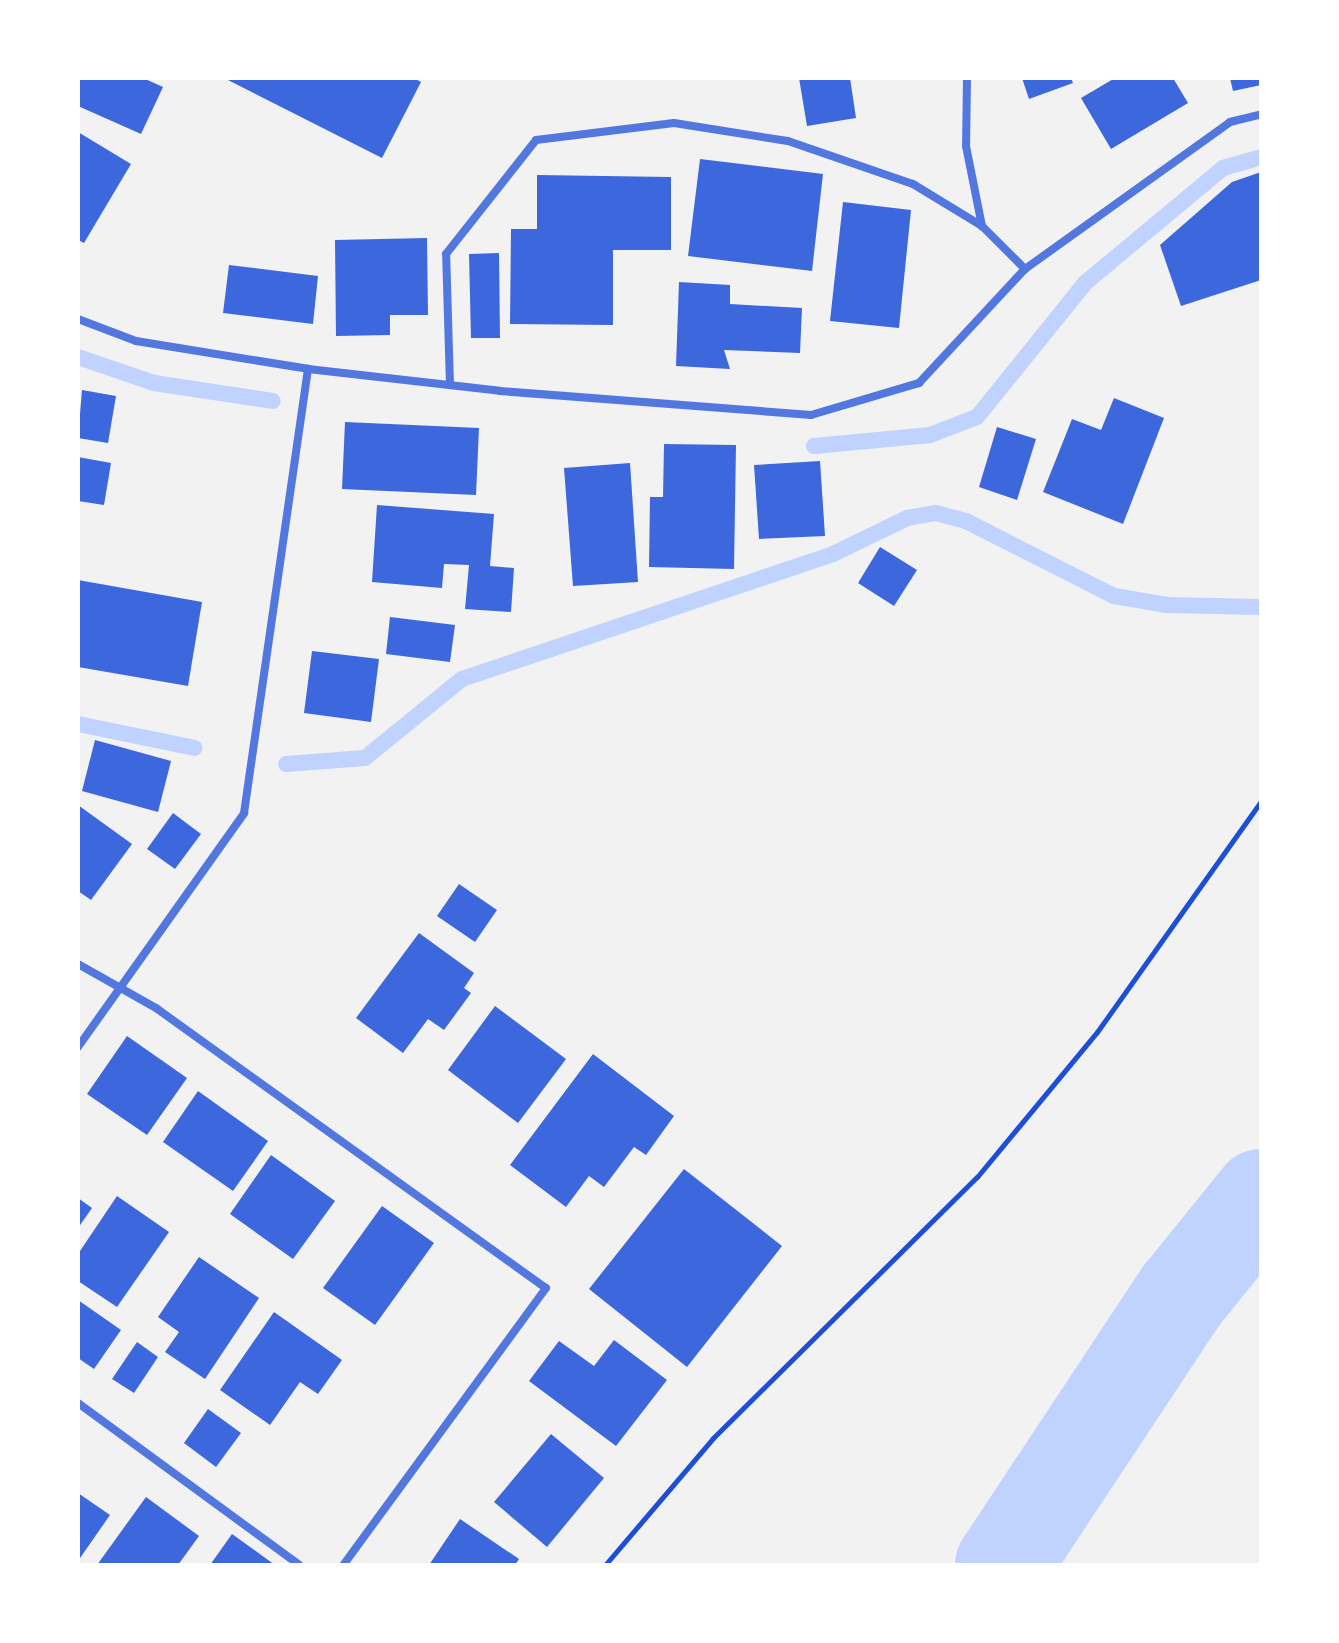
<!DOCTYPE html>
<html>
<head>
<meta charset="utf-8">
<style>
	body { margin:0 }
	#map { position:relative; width:1339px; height:1643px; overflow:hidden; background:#f2f2f2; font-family:"Open Sans",sans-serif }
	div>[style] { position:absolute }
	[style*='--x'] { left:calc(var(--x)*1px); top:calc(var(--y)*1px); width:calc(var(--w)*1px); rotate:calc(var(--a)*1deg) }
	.stream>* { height:16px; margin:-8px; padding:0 8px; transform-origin:8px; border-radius:8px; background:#bfd3fe }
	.river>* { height:96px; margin:-48px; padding:0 48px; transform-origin:48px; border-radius:48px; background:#bfd3fe }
	.building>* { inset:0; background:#3d67dc }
	.path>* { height:5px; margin:-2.5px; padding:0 2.5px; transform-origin:2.5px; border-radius:2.5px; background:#1d4ed8 }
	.minor>* { height:8px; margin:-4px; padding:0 4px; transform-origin:4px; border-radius:4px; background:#5277de }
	span { translate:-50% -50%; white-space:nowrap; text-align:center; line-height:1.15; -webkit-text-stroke:8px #fff; paint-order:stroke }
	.frame { position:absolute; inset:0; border:80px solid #fff; pointer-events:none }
</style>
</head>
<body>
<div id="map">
	<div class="stream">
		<div style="--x:78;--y:357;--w:80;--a:18.9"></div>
		<div style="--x:154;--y:383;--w:120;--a:8.6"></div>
		<div style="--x:814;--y:446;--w:117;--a:-5.4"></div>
		<div style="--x:930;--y:435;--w:50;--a:-21"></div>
		<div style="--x:977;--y:417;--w:172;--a:-51.1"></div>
		<div style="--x:1085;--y:283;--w:180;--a:-39.8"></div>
		<div style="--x:1223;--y:168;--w:40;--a:-16"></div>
		<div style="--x:78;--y:724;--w:119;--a:11.6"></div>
		<div style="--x:286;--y:764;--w:79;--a:-4.3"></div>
		<div style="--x:365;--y:758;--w:125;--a:-39.2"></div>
		<div style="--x:462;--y:679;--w:391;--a:-18.6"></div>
		<div style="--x:833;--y:554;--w:82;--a:-25.9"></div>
		<div style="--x:907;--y:518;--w:29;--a:-10"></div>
		<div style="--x:936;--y:513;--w:31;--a:15"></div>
		<div style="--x:966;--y:521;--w:166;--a:26.9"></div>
		<div style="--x:1114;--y:596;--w:54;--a:9.6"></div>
		<div style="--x:1167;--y:605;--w:94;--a:1.2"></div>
	</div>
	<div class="river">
		<div style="--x:1003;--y:1565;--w:324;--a:-56.5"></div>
		<div style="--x:1182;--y:1295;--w:126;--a:-51.1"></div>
	</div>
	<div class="building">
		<div style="clip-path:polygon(78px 78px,143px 78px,163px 87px,141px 134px,78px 106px)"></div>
		<div style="clip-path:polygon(224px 78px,414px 78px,421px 82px,382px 158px)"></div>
		<div style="clip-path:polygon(799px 78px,850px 78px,856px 118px,807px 126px)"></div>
		<div style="clip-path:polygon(1022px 78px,1071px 78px,1073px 83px,1029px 99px)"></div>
		<div style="clip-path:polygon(1115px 78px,1173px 78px,1188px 103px,1111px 149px,1081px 98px)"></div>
		<div style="clip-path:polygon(1230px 78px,1261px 78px,1261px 85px,1233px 91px)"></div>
		<div style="clip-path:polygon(78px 132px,131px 164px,84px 243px,78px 240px)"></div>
		<div style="clip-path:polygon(700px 159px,823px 174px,812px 271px,688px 256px)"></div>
		<div style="clip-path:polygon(1261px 172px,1261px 280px,1181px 306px,1160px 245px,1232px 182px)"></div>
		<div style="clip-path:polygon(537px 175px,671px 177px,671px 250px,613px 250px,613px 325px,510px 324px,511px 229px,537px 229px)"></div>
		<div style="clip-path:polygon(843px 202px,911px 210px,899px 328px,830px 321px)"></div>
		<div style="clip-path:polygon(427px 238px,428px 315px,390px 315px,390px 335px,336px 336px,335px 240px)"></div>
		<div style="clip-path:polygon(499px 253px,500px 338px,471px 338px,469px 254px)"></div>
		<div style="clip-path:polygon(229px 265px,318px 276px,313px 324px,223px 313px)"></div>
		<div style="clip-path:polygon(679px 282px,730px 285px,730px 304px,802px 308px,800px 353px,724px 350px,730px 369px,676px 366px)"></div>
		<div style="clip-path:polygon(82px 390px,116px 396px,108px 443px,78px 438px)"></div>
		<div style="clip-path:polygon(1114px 398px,1164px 418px,1123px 524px,1043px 492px,1072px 419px,1101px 430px)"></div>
		<div style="clip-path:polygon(345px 422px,479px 428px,476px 495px,342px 489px)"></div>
		<div style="clip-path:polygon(997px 427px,1036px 439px,1017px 500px,979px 487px)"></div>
		<div style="clip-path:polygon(664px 444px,736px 445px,734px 569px,649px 567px,650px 497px,663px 497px)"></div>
		<div style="clip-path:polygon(78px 457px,111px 463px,104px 505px,78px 501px)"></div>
		<div style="clip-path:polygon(820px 461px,825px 536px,759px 539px,754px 465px)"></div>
		<div style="clip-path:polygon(630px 463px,638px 582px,573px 586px,564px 468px)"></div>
		<div style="clip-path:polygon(377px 505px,494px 514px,490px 566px,514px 568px,511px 612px,465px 609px,469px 565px,444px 564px,442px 588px,372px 582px)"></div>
		<div style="clip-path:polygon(880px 547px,917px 570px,894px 606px,858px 583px)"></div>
		<div style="clip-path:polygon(78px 580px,202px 602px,188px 686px,78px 667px)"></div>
		<div style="clip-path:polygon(390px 617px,455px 625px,450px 662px,386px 654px)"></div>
		<div style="clip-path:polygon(312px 651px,379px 659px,371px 722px,304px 713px)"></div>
		<div style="clip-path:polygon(95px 740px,171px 761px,158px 812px,82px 791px)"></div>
		<div style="clip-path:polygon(78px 805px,132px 844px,91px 900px,78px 891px)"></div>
		<div style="clip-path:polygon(173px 813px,201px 834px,175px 869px,147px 849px)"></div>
		<div style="clip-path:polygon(459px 884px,497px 910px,475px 942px,437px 916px)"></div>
		<div style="clip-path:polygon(419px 933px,474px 973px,464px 988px,471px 993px,444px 1030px,428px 1019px,403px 1053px,356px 1018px)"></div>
		<div style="clip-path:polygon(495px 1006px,566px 1059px,518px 1123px,448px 1070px)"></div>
		<div style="clip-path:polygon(127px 1036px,187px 1078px,147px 1135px,87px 1094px)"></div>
		<div style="clip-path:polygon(593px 1054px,674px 1116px,646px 1155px,634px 1147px,604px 1187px,589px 1176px,566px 1207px,510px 1165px)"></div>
		<div style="clip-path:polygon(198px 1091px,268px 1141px,233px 1191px,163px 1142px)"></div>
		<div style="clip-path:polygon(271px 1155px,335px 1201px,293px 1259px,230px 1214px)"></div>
		<div style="clip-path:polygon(684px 1169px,782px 1246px,687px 1367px,589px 1289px)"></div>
		<div style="clip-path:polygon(117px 1196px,169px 1232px,117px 1307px,78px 1281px,78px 1254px)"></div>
		<div style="clip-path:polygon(78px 1198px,92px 1208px,78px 1228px)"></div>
		<div style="clip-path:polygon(382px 1206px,434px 1243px,375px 1325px,323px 1288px)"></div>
		<div style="clip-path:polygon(199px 1257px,259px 1298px,205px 1379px,165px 1352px,179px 1332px,158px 1317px)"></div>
		<div style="clip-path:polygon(78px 1300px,121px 1330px,94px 1369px,78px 1358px)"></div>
		<div style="clip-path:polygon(274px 1312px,342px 1360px,318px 1394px,300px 1382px,270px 1425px,220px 1390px)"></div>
		<div style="clip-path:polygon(614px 1340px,667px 1380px,616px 1446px,529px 1381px,559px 1341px,594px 1366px)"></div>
		<div style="clip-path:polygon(137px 1342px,158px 1357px,134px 1393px,112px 1379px)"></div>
		<div style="clip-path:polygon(208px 1409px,241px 1433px,216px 1467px,184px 1443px)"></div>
		<div style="clip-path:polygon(551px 1434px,604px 1478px,547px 1547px,494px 1502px)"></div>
		<div style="clip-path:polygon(78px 1493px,110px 1515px,78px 1561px)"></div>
		<div style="clip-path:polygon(146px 1497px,199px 1536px,178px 1565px,97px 1565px)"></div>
		<div style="clip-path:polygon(460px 1519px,519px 1559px,515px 1565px,429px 1565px)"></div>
		<div style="clip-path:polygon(232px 1534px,275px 1565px,210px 1565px)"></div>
	</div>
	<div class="path">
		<div style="--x:605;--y:1565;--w:167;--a:-49.6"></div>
		<div style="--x:713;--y:1438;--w:371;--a:-44.7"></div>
		<div style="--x:977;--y:1177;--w:188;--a:-50.4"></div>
		<div style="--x:1097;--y:1032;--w:283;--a:-54.6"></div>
	</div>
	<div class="minor">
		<div style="--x:967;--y:78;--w:68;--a:90.8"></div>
		<div style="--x:966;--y:146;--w:82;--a:78.7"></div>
		<div style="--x:982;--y:226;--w:61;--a:45"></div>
		<div style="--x:78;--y:319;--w:62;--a:20.8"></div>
		<div style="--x:136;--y:341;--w:174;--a:9.2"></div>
		<div style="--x:308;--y:369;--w:193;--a:6.5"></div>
		<div style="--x:500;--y:391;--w:312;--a:4.4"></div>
		<div style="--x:811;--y:415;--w:113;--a:-16.5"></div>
		<div style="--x:919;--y:383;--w:156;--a:-47.1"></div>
		<div style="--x:1025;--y:269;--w:252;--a:-35.6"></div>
		<div style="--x:1230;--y:122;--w:32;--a:-14"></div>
		<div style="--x:450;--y:385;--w:131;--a:-91.7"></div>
		<div style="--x:446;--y:254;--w:145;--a:-51.7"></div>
		<div style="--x:536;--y:140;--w:139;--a:-7"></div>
		<div style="--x:674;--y:123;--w:115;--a:9"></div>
		<div style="--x:788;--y:141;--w:132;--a:19"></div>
		<div style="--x:913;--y:184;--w:81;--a:31.3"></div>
		<div style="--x:78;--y:964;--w:90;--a:29.4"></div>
		<div style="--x:156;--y:1008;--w:480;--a:35.7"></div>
		<div style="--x:546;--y:1288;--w:343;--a:126.2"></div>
		<div style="--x:78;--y:1047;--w:287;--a:-54.6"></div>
		<div style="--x:244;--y:813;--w:449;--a:-81.8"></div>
		<div style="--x:78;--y:1403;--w:274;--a:36.2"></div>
	</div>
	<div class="frame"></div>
</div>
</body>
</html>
